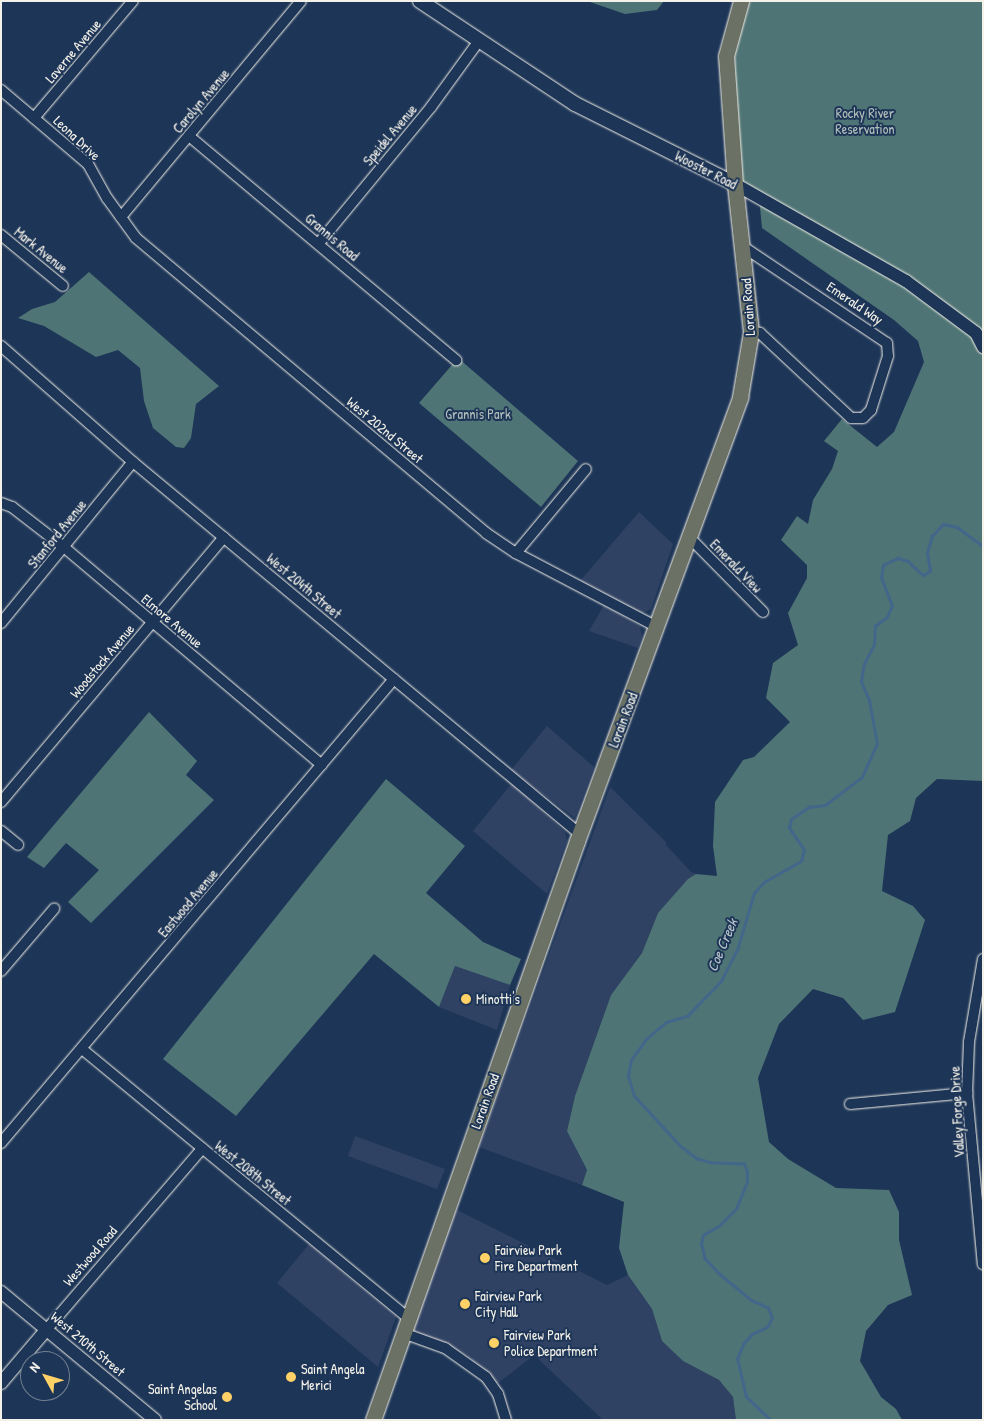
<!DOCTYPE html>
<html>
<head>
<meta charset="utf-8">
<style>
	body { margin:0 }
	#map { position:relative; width:984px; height:1421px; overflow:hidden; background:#1d3557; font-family:"Patrick Hand",sans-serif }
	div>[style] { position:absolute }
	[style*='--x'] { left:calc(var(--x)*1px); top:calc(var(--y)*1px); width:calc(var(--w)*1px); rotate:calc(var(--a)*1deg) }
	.built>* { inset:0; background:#304264 }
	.green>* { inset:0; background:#4f7475 }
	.stream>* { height:2.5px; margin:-1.25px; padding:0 1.25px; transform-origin:1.25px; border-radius:1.25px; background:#43678a }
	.roads { filter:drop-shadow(0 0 1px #f4f1e8) drop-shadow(0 0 1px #f4f1e8) }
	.minor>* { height:10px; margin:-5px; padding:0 5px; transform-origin:5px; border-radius:5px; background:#1d3557 }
	.tertiary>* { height:12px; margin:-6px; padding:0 6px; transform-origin:6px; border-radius:6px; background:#1d3557 }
	.secondary>* { height:14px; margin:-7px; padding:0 7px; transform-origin:7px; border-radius:7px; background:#1d3557 }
	.primary>* { height:15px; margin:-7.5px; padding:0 7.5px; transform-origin:7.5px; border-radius:7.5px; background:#6b7165 }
	.dots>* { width:14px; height:14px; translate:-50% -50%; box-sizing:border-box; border:2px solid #1d3557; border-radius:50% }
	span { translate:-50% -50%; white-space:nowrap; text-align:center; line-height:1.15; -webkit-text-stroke:4px #1d3557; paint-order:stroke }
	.street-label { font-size:14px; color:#f4f1e8 }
	.park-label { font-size:14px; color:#b2bfba }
	.poi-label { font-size:14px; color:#f4f1e8 }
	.left { translate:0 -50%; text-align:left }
	.right { translate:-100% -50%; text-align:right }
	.water-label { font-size:15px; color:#b6c1c7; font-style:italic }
	.frame { position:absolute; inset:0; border:2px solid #f4f1e8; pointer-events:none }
	.north { position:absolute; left:20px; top:1351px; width:50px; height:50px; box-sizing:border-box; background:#1d3557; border:1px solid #738091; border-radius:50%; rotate:309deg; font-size:14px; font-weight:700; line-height:20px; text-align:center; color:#f4f1e8 }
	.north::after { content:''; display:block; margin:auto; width:18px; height:22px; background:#ffd166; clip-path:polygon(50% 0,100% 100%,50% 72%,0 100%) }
</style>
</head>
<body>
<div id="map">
	<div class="built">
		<div style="clip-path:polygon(639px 512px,673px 544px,651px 609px,641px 614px,580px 581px)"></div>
		<div style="clip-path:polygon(604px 605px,640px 626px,642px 637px,638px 648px,589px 631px)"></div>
		<div style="clip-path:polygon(547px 726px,594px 767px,575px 818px,511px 770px)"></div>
		<div style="clip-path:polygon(512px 783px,565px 832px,567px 841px,547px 894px,473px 831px)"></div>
		<div style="clip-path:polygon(610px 787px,666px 842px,666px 845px,691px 872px,696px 874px,658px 913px,642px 953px,611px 995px,575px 1096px,567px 1130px,587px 1171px,582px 1185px,479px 1147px)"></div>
		<div style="clip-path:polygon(455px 966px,510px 985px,497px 1030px,439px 1007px)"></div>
		<div style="clip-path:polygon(355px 1136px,445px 1169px,437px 1189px,348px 1156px)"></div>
		<div style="clip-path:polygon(451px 1207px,607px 1285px,628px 1275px,652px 1309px,662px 1341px,683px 1361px,719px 1380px,733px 1397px,736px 1420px,603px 1420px,534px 1355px,497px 1384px,468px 1356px,446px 1343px,408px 1329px)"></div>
		<div style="clip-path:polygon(309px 1244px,396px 1317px,378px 1367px,277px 1283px)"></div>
	</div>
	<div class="green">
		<div style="clip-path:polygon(587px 1px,664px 1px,657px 10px,625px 14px)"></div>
		<div style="clip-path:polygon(750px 1px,983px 1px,983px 781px,937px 779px,916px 798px,910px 821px,888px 835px,882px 891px,913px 906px,925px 920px,895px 1012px,863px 1020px,843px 998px,813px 989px,779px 1024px,758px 1078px,769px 1142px,788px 1159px,836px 1188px,889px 1190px,899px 1212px,899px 1240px,912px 1295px,888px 1305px,866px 1331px,860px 1361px,881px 1397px,896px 1409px,902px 1420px,736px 1420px,733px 1397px,719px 1380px,683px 1361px,662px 1341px,652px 1309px,628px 1275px,619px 1248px,624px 1202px,582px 1185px,587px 1170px,567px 1131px,575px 1096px,611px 995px,642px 953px,658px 913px,688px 879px,696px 874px,717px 876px,713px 846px,715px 802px,743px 760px,754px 757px,790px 722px,766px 698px,773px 663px,798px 645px,788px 613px,807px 578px,807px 565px,781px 540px,797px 516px,808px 524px,813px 500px,832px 469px,838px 451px,824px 441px,842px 419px,877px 447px,894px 432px,924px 362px,918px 341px,894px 320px,762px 228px,759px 197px,736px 184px,734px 27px)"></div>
		<div style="clip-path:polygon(89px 272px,219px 386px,196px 404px,191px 438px,184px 448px,176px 447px,153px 428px,144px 401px,140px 368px,118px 350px,96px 357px,44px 326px,18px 318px,32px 309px,55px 302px)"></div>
		<div style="clip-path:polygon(458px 358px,578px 461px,541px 507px,419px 403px)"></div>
		<div style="clip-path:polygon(149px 712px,197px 761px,186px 775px,214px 800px,91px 923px,68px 902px,99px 870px,66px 843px,44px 868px,27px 857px)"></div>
		<div style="clip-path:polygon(386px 779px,465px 846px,426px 893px,483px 942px,521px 959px,510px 985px,455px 966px,439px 1007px,374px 954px,236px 1116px,163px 1059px)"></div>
	</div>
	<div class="stream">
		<div style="--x:770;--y:1420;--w:33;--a:-136"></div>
		<div style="--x:746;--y:1397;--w:39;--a:-103"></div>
		<div style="--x:737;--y:1359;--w:16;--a:-68"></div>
		<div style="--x:743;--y:1344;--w:13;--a:-48"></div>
		<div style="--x:752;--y:1334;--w:17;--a:-25"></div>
		<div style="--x:767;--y:1327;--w:10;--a:-61"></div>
		<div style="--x:772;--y:1318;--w:11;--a:-112"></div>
		<div style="--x:768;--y:1308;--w:17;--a:-156"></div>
		<div style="--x:752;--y:1301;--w:43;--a:-140.7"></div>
		<div style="--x:719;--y:1274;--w:21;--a:-133"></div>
		<div style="--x:705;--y:1259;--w:16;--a:-105"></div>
		<div style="--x:701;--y:1244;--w:9;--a:-77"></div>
		<div style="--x:703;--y:1235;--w:20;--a:-30"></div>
		<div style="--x:720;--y:1225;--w:23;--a:-45"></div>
		<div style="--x:736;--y:1209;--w:29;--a:-68"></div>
		<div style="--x:747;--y:1182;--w:10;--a:-90"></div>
		<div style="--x:747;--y:1172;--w:9;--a:-111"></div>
		<div style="--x:744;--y:1164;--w:32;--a:-178"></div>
		<div style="--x:712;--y:1163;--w:16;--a:-165"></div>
		<div style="--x:697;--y:1159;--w:21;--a:-143"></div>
		<div style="--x:680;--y:1146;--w:68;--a:-132.6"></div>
		<div style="--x:634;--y:1096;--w:21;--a:-107"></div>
		<div style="--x:628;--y:1076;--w:16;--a:-79"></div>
		<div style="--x:631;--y:1060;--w:26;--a:-54"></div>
		<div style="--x:646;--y:1039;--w:26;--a:-40"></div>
		<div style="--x:666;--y:1022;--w:22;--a:-16"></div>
		<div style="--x:687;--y:1016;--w:49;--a:-45.8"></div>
		<div style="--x:721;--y:981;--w:38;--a:-63"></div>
		<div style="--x:738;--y:947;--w:56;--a:-73.5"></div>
		<div style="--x:754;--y:893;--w:15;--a:-48"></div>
		<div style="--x:764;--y:882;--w:43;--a:-29.6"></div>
		<div style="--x:801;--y:861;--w:11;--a:-75"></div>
		<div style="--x:804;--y:850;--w:27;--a:-124"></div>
		<div style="--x:789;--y:828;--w:9;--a:-77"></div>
		<div style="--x:791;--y:819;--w:22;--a:-34"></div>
		<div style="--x:809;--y:807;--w:16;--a:-7"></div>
		<div style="--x:825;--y:805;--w:46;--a:-37.1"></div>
		<div style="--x:862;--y:777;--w:36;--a:-66"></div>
		<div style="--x:877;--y:744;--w:45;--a:-100.3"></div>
		<div style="--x:869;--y:700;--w:20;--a:-114"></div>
		<div style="--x:861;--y:682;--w:18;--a:-81"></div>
		<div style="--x:864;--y:664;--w:22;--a:-63"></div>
		<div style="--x:874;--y:644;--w:18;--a:-87"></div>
		<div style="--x:875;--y:626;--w:15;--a:-37"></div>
		<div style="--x:887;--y:617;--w:12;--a:-66"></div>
		<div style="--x:892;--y:606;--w:30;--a:-111"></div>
		<div style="--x:881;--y:578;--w:13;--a:-81"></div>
		<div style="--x:883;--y:565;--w:17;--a:-25"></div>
		<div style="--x:898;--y:558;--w:10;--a:17"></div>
		<div style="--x:908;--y:561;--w:21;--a:43"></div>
		<div style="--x:923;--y:575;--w:8;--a:-30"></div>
		<div style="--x:930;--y:571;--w:18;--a:-99"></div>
		<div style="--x:927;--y:553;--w:18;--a:-74"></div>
		<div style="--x:932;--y:536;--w:16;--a:-47"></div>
		<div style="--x:943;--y:524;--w:14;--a:12"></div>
		<div style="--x:957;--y:527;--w:32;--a:36"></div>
	</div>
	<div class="roads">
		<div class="minor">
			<div style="--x:1;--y:90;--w:114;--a:40.4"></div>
			<div style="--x:88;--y:164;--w:39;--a:61"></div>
			<div style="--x:107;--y:198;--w:49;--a:54.1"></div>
			<div style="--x:136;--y:238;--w:458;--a:40.1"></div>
			<div style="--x:486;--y:533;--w:36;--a:34"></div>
			<div style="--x:516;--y:553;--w:159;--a:27.7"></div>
			<div style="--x:34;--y:118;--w:153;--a:-49.8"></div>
			<div style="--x:189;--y:136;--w:349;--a:40"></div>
			<div style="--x:121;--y:217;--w:281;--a:-50.2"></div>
			<div style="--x:1;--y:235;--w:80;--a:39.4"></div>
			<div style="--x:319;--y:243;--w:176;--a:-50.5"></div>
			<div style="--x:431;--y:107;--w:80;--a:-54.1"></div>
			<div style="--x:742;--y:246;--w:174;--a:33.8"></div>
			<div style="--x:887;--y:343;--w:13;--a:86"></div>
			<div style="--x:888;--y:356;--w:57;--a:107.5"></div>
			<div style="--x:871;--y:410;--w:11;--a:135"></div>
			<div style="--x:863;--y:418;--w:12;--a:180"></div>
			<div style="--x:851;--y:418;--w:125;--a:-137"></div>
			<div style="--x:760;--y:333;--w:9;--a:-174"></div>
			<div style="--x:1;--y:346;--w:176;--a:41.3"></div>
			<div style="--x:133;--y:462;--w:582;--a:39.77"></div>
			<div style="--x:1;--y:503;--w:12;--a:20"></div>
			<div style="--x:12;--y:507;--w:67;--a:37.7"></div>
			<div style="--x:65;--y:548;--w:336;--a:40.2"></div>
			<div style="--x:690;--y:538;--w:104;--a:45.4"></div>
			<div style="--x:516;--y:553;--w:109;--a:-50.2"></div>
			<div style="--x:1;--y:623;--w:208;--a:-50.7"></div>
			<div style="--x:1;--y:802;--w:346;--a:-49.9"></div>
			<div style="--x:1;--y:831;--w:22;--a:39"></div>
			<div style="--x:983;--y:959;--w:84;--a:99.6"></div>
			<div style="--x:969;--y:1042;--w:51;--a:92.2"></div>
			<div style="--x:967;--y:1093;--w:172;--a:84.7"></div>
			<div style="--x:1;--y:971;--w:82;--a:-49.5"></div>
			<div style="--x:82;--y:1049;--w:423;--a:39.5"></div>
			<div style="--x:850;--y:1104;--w:118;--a:-5.4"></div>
			<div style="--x:1;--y:1143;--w:608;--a:-49.74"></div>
			<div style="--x:47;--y:1329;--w:238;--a:-49.3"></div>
			<div style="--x:403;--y:1333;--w:45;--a:19.7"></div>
			<div style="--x:445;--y:1348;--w:50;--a:35.3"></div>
			<div style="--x:486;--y:1377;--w:21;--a:55"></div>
			<div style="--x:498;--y:1394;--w:27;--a:73"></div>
		</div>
		<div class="tertiary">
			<div style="--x:735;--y:184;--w:197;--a:29.6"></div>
			<div style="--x:906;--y:281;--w:87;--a:36.6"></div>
			<div style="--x:976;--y:333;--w:16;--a:63"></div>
			<div style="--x:1;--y:1292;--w:200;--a:39.7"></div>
			<div style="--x:1;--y:1383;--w:71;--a:-49.6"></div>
		</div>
		<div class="secondary">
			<div style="--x:420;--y:1;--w:186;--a:33.6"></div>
			<div style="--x:575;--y:104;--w:179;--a:26.6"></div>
		</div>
		<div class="primary">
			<div style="--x:373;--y:1420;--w:614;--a:-70.59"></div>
			<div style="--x:577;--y:841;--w:473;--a:-69.8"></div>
			<div style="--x:740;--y:397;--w:66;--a:-80.4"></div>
			<div style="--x:751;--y:332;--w:149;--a:-96.2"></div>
			<div style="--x:735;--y:184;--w:128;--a:-94"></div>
			<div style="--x:726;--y:56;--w:57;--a:-74.7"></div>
		</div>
	</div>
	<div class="dots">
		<div style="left:466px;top:999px;background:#ffd166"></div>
		<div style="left:485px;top:1258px;background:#ffd166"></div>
		<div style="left:465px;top:1304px;background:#ffd166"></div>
		<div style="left:494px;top:1343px;background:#ffd166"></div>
		<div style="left:291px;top:1377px;background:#ffd166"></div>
		<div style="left:227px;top:1397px;background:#ffd166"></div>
	</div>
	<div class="street-label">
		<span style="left:73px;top:51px;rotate:-50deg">Laverne Avenue</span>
		<span style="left:201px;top:101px;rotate:-50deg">Carolyn Avenue</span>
		<span style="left:390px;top:135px;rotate:-50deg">Speidel Avenue</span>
		<span style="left:77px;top:138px;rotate:43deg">Leona Drive</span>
		<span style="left:706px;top:170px;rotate:27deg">Wooster Road</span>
		<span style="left:332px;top:237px;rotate:40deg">Grannis Road</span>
		<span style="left:41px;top:250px;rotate:39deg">Mark Avenue</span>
		<span style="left:855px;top:303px;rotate:34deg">Emerald Way</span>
		<span style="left:748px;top:307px;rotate:-94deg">Lorain Road</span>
		<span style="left:385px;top:430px;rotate:40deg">West 202nd Street</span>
		<span style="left:57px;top:534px;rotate:-51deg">Stanford Avenue</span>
		<span style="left:736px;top:566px;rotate:46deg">Emerald View</span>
		<span style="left:304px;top:586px;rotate:40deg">West 204th Street</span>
		<span style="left:172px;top:621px;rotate:40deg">Elmore Avenue</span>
		<span style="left:102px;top:661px;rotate:-50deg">Woodstock Avenue</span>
		<span style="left:623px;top:720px;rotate:-69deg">Lorain Road</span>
		<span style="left:188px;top:903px;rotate:-50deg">Eastwood Avenue</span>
		<span style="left:485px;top:1101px;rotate:-70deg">Lorain Road</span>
		<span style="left:957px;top:1112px;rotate:-93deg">Valley Forge Drive</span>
		<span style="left:253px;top:1173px;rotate:39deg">West 208th Street</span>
		<span style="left:90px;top:1256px;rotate:-49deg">Westwood Road</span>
		<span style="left:88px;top:1344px;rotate:40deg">West 210th Street</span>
	</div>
	<div class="park-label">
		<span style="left:865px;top:121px">Rocky River<br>Reservation</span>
		<span style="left:478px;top:414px">Grannis Park</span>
	</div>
	<div class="poi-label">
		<span class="left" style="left:476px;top:999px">Minotti's</span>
		<span class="left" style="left:495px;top:1258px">Fairview Park<br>Fire Department</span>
		<span class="left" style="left:475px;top:1304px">Fairview Park<br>City Hall</span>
		<span class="left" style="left:504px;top:1343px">Fairview Park<br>Police Department</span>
		<span class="left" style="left:301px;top:1377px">Saint Angela<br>Merici</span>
		<span class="right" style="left:217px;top:1397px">Saint Angelas<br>School</span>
	</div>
	<div class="water-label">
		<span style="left:722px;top:945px;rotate:-67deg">Coe Creek</span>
	</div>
	<div class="frame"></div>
	<div class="north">N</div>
</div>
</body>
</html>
